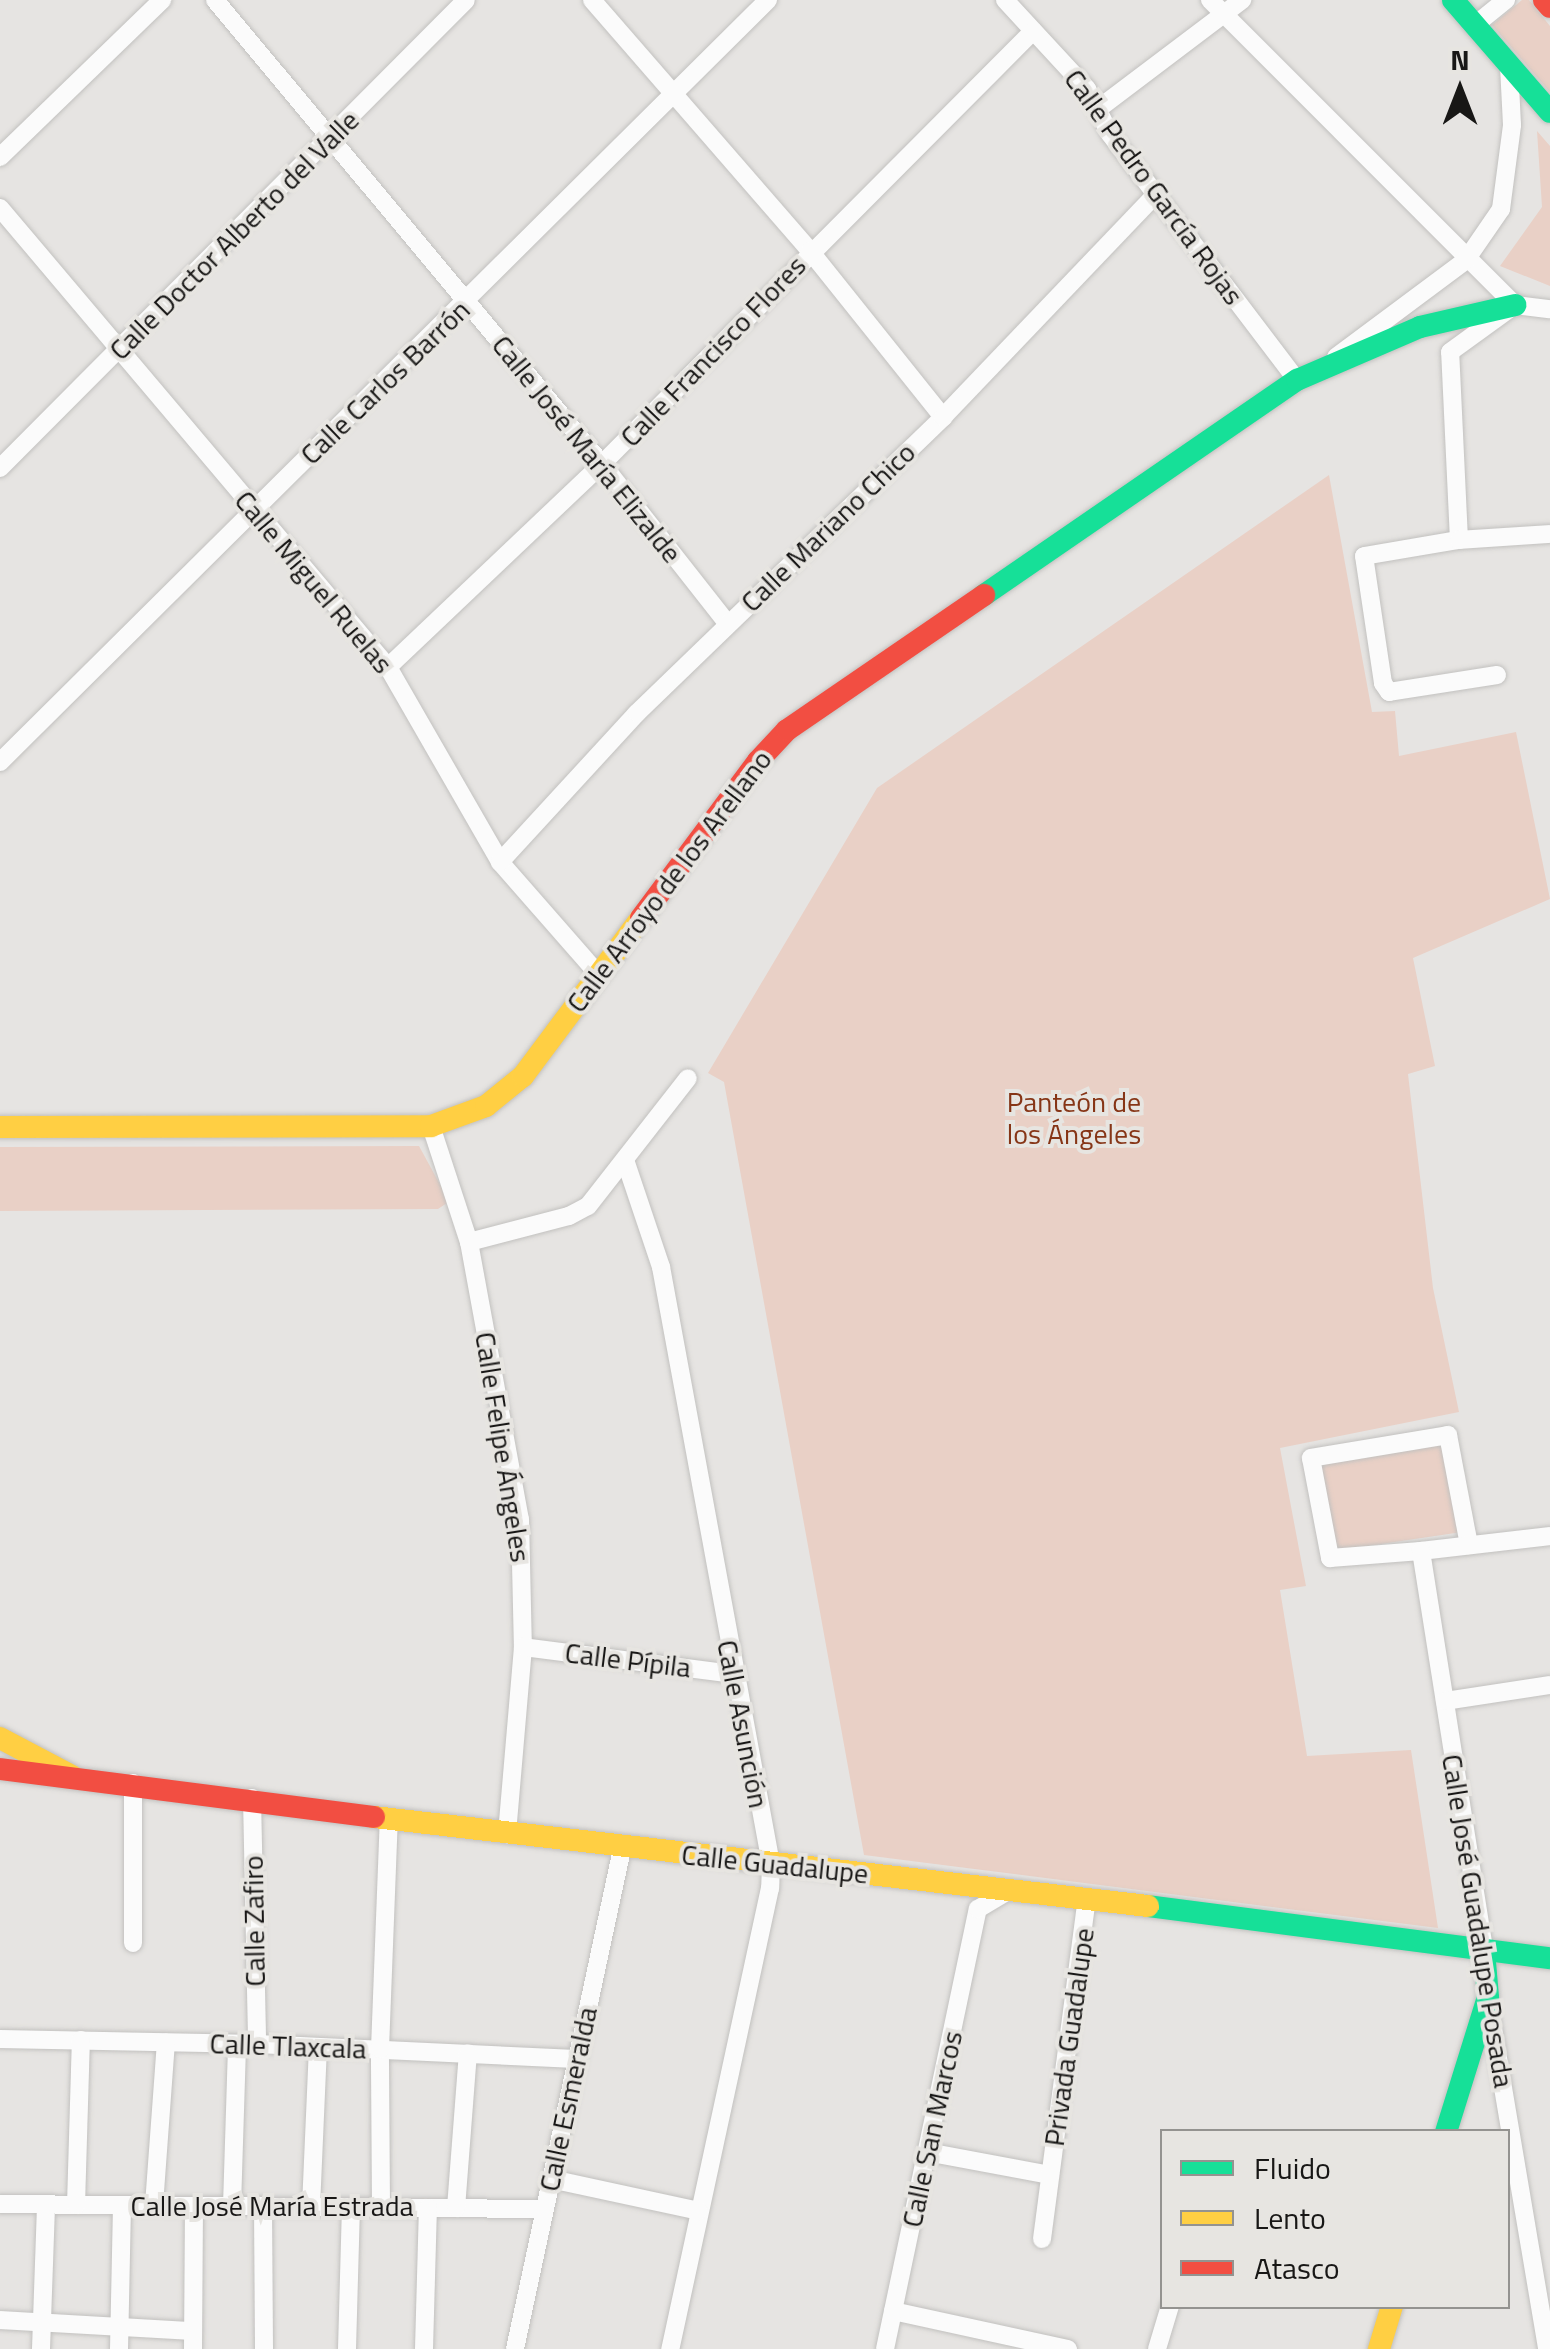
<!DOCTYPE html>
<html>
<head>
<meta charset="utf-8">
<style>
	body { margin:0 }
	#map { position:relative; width:1550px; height:2349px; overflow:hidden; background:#e6e4e2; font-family:"Titillium Web",sans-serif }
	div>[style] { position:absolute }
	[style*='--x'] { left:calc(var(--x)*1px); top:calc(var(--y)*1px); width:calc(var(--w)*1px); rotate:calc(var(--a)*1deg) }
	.green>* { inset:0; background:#e9d0c6 }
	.roads { filter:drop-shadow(0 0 2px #c2c1bf) drop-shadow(0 0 2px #c2c1bf) }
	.street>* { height:18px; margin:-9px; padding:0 9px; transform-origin:9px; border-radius:9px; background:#fbfbfb }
	.fast>* { height:22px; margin:-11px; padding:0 11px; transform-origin:11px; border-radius:11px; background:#16e098 }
	.slow>* { height:22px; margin:-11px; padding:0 11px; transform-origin:11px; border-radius:11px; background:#ffcf43 }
	.jam>* { height:22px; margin:-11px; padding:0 11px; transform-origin:11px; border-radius:11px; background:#f24e42 }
	span { translate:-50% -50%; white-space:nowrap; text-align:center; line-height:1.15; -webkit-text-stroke:8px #e7e5e1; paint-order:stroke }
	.street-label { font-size:28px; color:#181716 }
	.park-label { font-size:28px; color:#863516 }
	.legend { position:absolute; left:1160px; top:2129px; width:350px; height:180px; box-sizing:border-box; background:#e7e5e1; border:2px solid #949390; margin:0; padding:12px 18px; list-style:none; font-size:30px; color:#181716 }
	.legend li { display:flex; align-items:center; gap:20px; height:50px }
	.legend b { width:50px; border:2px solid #949390 }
	.north { position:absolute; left:1410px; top:40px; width:100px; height:100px; -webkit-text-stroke:8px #e7e5e1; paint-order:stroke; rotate:0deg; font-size:28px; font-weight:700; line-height:40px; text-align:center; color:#181716 }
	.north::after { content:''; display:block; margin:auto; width:35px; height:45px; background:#181716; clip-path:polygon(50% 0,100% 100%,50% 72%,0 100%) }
</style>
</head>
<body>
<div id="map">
	<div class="green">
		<div style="clip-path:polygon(1522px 0,1529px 0,1550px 26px,1550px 92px,1492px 25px)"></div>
		<div style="clip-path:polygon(1537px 131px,1550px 146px,1550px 286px,1500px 266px,1542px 207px)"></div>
		<div style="clip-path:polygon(1329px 475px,1372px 712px,1395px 711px,1399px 756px,1516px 732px,1550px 899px,1413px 958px,1435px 1066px,1408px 1074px,1433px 1288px,1459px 1412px,1280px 1448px,1306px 1586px,1280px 1590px,1307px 1756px,1411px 1750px,1438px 1928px,864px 1855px,724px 1082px,708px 1073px,877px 788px)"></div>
		<div style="clip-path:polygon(419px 1146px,443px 1190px,447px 1203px,438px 1209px,0 1211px,0 1147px)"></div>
		<div style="clip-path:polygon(1444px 1441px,1462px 1532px,1334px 1551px,1316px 1462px)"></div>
	</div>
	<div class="roads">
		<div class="street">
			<div style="--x:215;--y:0;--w:604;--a:50.17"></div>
			<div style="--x:602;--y:464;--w:202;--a:51.8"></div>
			<div style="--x:592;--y:0;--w:332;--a:49"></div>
			<div style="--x:810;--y:251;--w:213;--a:51.3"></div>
			<div style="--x:1005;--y:0;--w:121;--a:47.3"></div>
			<div style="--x:1087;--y:89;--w:51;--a:62.9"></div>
			<div style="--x:1110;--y:134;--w:309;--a:52.8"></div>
			<div style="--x:1210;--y:0;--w:431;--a:45"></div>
			<div style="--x:1515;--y:305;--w:35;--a:7"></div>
			<div style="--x:1475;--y:25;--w:40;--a:-39"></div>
			<div style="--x:1098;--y:109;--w:181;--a:-37.1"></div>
			<div style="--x:0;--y:157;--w:226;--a:-44.1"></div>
			<div style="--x:0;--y:208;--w:601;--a:49.79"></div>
			<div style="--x:388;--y:667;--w:225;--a:60.1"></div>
			<div style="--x:500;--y:862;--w:150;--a:48.8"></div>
			<div style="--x:1336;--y:357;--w:162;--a:-36.7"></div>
			<div style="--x:1466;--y:260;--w:62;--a:-55.5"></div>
			<div style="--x:1501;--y:209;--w:85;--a:-82.5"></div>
			<div style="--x:1512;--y:125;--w:60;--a:-92.9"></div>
			<div style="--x:0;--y:468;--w:660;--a:-45.12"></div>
			<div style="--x:1459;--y:540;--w:188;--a:-92.7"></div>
			<div style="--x:1450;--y:352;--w:72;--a:-35.9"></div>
			<div style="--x:388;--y:667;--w:295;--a:-43.5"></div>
			<div style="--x:602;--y:464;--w:611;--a:-45.13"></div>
			<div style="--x:1497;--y:675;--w:109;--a:171.1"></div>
			<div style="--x:1389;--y:692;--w:11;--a:-124"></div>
			<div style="--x:1383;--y:683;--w:128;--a:-98.5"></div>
			<div style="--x:1364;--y:556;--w:96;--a:-9.6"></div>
			<div style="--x:1459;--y:540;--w:91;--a:-3.8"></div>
			<div style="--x:0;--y:762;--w:1082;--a:-44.78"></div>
			<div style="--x:500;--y:862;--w:202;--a:-47.4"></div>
			<div style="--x:637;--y:713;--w:426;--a:-44"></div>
			<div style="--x:943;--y:417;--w:310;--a:-46.3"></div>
			<div style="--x:431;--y:1126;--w:122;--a:71.9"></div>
			<div style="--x:469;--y:1242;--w:282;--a:79.6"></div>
			<div style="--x:520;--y:1519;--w:128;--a:88.7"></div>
			<div style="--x:523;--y:1647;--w:188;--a:94.9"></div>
			<div style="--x:625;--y:1160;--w:113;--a:71.4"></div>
			<div style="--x:661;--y:1267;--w:607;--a:79.56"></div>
			<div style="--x:771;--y:1864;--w:24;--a:92"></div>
			<div style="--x:770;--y:1888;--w:472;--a:102.2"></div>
			<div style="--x:469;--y:1242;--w:103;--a:-14.6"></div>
			<div style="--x:569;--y:1216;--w:21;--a:-28"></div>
			<div style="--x:588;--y:1206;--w:162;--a:-52"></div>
			<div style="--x:1469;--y:1545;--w:112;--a:-100.8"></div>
			<div style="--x:1448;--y:1435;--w:139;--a:170.5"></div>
			<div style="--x:1311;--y:1458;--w:102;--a:79.2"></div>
			<div style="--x:1330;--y:1558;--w:91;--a:-4.4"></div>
			<div style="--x:1421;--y:1551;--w:130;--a:-6.6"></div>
			<div style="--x:1421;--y:1551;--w:404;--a:81"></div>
			<div style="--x:523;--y:1647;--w:212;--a:7.3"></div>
			<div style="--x:1445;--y:1701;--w:106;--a:-8.7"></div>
			<div style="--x:133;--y:1783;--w:160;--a:90"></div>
			<div style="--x:252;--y:1798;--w:246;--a:88.8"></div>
			<div style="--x:1488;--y:1999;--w:355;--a:80.4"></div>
			<div style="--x:0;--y:2039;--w:257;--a:1.1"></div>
			<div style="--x:257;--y:2044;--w:319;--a:2.7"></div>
			<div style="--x:927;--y:2152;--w:125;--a:10.6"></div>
			<div style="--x:551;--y:2179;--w:151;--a:12.2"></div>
			<div style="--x:0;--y:2204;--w:544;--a:0.53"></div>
			<div style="--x:76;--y:2205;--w:165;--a:-88.3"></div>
			<div style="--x:154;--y:2205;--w:163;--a:-85.8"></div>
			<div style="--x:232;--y:2206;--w:162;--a:-88.2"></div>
			<div style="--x:263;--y:2206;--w:143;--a:89.6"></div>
			<div style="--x:311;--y:2207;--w:160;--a:-87.5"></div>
			<div style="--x:381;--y:2207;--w:158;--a:-90.4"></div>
			<div style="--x:380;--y:2049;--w:230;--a:-87.8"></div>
			<div style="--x:456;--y:2208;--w:155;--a:-85.6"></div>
			<div style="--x:1042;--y:2239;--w:343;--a:-82.5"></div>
			<div style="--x:893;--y:2311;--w:179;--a:12.3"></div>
			<div style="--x:0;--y:2320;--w:193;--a:3.3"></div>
			<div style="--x:41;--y:2349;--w:145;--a:-88"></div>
			<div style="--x:119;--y:2349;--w:144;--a:-88.8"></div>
			<div style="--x:193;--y:2349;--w:143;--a:-89.6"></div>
			<div style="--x:347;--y:2349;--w:142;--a:-88.4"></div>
			<div style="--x:424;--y:2349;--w:141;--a:-88.4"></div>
			<div style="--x:515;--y:2349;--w:511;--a:-77.92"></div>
			<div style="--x:885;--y:2349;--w:450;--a:-78.1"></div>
			<div style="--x:978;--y:1909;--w:39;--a:-31"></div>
			<div style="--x:1157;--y:2349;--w:45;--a:-73.2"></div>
		</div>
		<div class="fast">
			<div style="--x:1453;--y:0;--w:148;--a:49.1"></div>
			<div style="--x:984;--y:595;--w:380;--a:-34.5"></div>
			<div style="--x:1297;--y:380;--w:134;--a:-23.3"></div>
			<div style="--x:1420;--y:327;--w:98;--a:-13"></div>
			<div style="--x:1148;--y:1906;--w:405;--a:7.4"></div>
			<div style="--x:1446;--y:2132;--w:141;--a:-72.7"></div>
			<div style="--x:1488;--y:1997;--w:47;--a:-94.9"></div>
		</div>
		<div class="slow">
			<div style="--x:0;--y:1127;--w:431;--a:-0.1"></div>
			<div style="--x:431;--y:1126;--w:59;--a:-20"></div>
			<div style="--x:486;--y:1106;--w:48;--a:-39"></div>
			<div style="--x:523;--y:1076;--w:197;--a:-53.2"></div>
			<div style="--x:0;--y:1738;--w:81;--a:27.8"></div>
			<div style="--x:374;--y:1817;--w:779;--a:6.56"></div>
			<div style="--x:1379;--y:2349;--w:45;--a:-73.2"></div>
		</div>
		<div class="jam">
			<div style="--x:1544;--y:0;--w:9;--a:49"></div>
			<div style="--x:641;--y:918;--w:196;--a:-53.3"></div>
			<div style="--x:758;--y:761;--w:42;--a:-46.9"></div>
			<div style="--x:787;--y:730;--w:239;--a:-34.4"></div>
			<div style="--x:0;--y:1769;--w:377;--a:7.3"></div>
		</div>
	</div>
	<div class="street-label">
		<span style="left:1154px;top:187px;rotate:54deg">Calle Pedro García Rojas</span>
		<span style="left:234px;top:235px;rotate:-45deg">Calle Doctor Alberto del Valle</span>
		<span style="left:713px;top:351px;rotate:-46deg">Calle Francisco Flores</span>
		<span style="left:385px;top:382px;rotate:-44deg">Calle Carlos Barrón</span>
		<span style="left:587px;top:449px;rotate:51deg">Calle José María Elizalde</span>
		<span style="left:828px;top:527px;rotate:-44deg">Calle Mariano Chico</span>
		<span style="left:314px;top:582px;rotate:50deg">Calle Miguel Ruelas</span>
		<span style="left:669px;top:881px;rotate:-53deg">Calle Arroyo de los Arellano</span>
		<span style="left:503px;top:1447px;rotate:81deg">Calle Felipe Ángeles</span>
		<span style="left:628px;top:1660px;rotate:7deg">Calle Pípila</span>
		<span style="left:743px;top:1724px;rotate:79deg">Calle Asunción</span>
		<span style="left:775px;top:1864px;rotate:6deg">Calle Guadalupe</span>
		<span style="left:254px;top:1921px;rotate:-91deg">Calle Zafiro</span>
		<span style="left:1478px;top:1921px;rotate:81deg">Calle José Guadalupe Posada</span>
		<span style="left:1069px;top:2037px;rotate:-82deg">Privada Guadalupe</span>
		<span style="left:288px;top:2046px;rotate:2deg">Calle Tlaxcala</span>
		<span style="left:568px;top:2099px;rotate:-78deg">Calle Esmeralda</span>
		<span style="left:932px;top:2129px;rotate:-78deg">Calle San Marcos</span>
		<span style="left:272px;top:2206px">Calle José María Estrada</span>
	</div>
	<div class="park-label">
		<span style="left:1074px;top:1118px">Panteón de<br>los Ángeles</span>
	</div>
	<ul class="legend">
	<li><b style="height:12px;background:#16e098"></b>Fluido</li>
	<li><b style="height:12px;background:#ffcf43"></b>Lento</li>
	<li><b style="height:12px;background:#f24e42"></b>Atasco</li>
	</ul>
	<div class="north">N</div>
</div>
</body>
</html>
